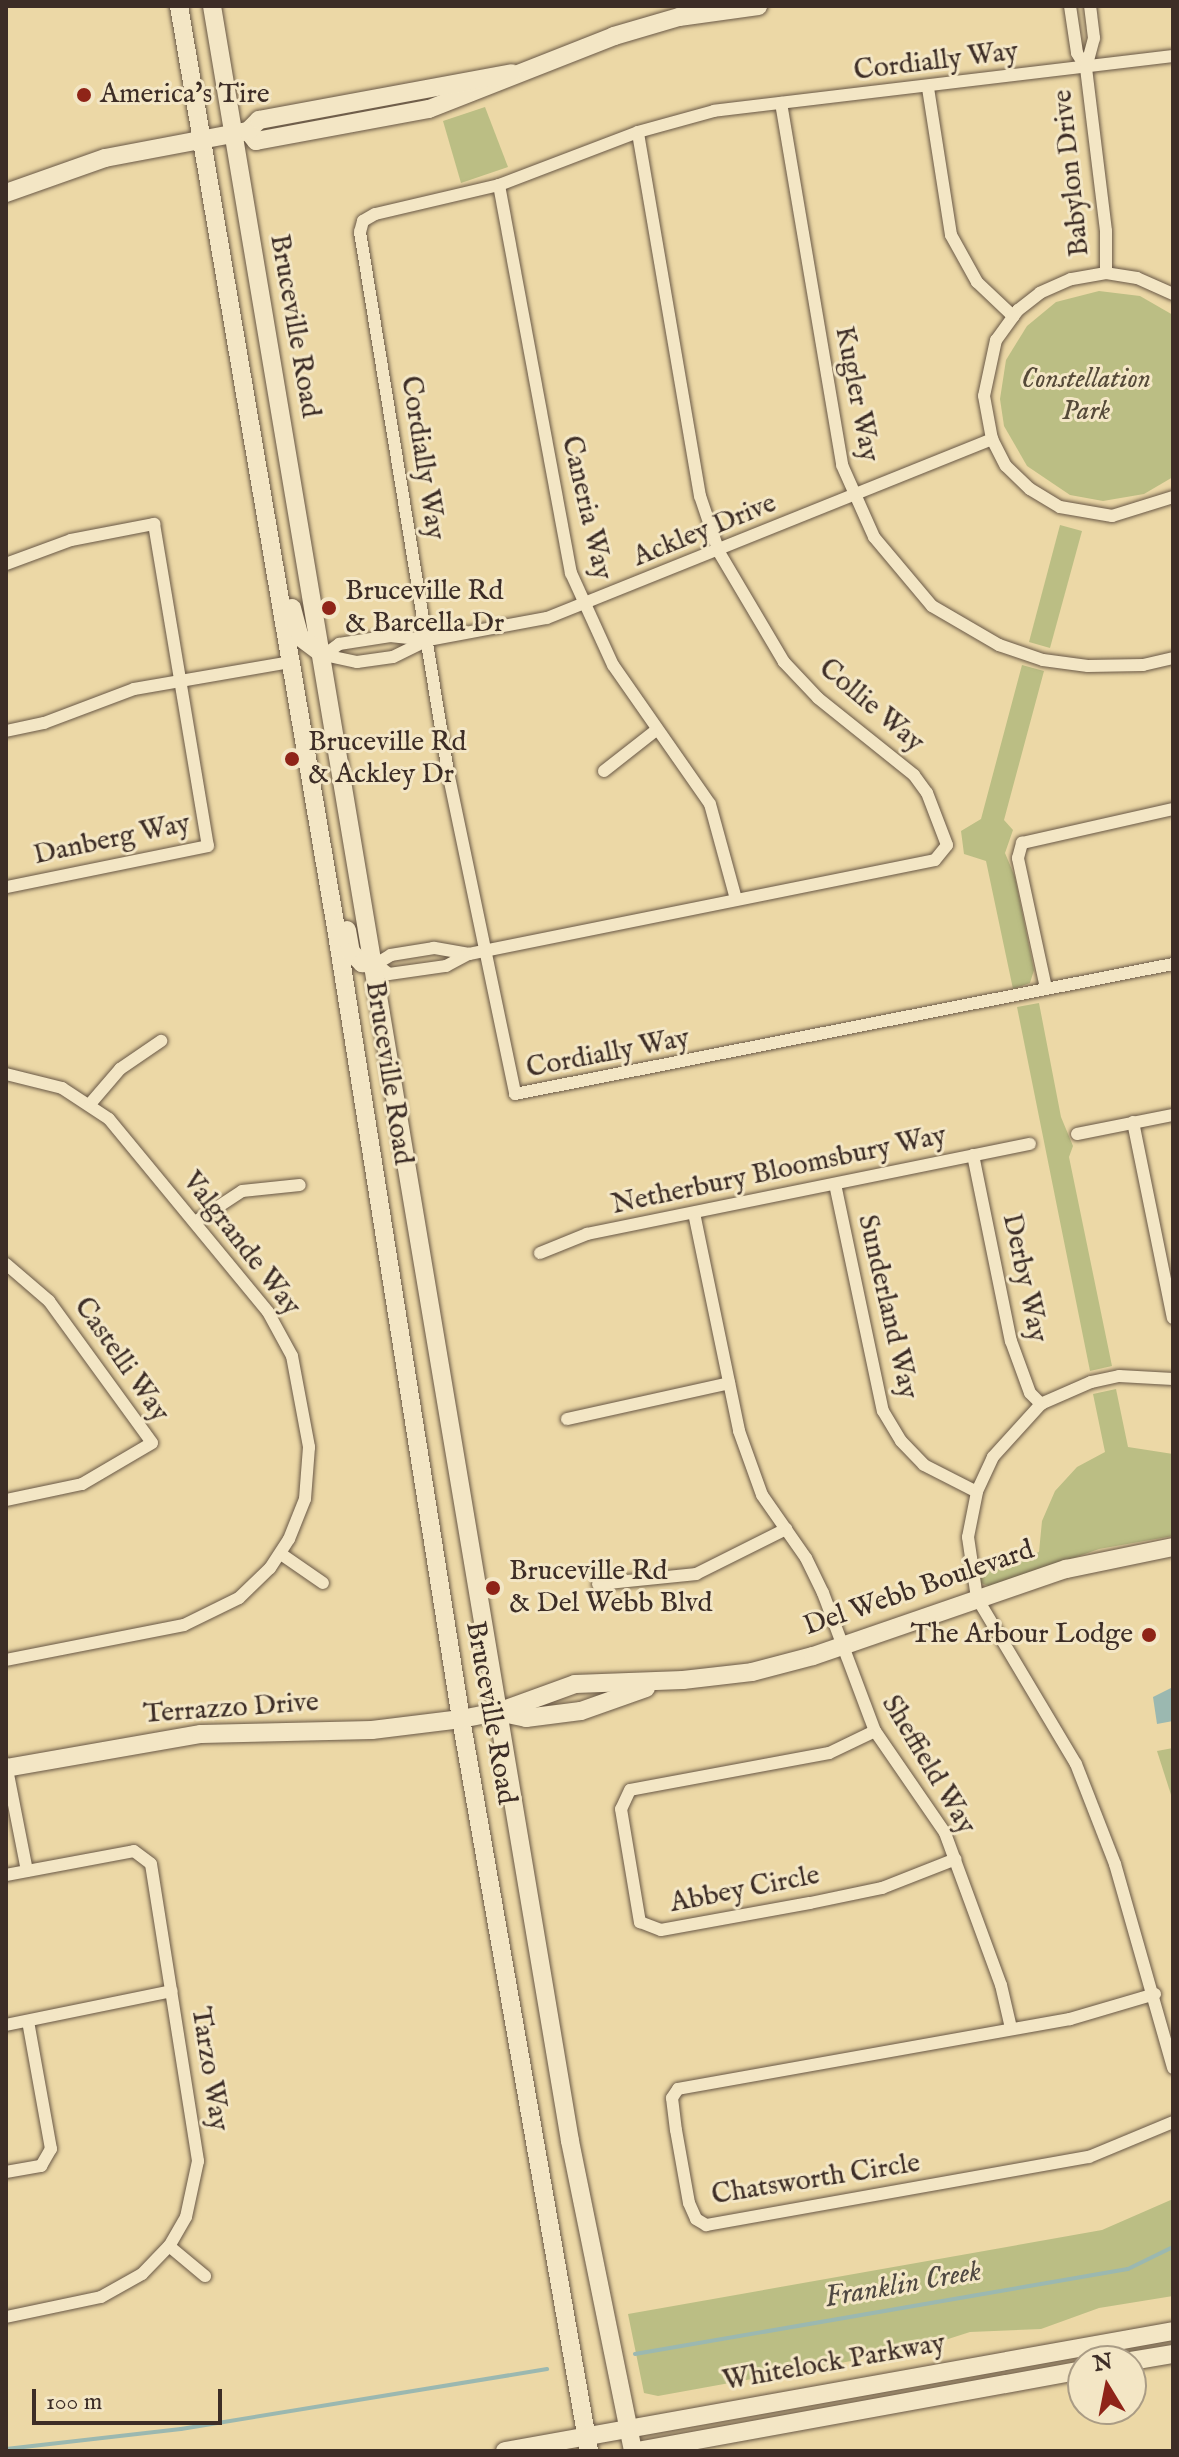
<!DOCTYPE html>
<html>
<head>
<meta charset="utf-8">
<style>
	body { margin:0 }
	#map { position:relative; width:1179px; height:2457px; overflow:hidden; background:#ecd8a6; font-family:"IM FELL English",serif }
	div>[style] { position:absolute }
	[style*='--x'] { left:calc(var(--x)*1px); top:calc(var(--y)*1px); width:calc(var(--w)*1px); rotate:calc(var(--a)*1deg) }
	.green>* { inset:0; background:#bbbe84 }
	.water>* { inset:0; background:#9bb8b0 }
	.stream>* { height:4px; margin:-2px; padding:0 2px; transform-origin:2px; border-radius:2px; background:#9bb8b0 }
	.roads { filter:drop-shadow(0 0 2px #695846) drop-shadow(0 0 2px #695846) }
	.street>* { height:12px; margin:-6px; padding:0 6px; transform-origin:6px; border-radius:6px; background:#f3e6c5 }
	.secondary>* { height:18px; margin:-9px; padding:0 9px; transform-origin:9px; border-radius:9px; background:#f3e6c5 }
	.dots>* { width:22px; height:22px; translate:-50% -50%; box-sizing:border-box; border:4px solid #f3e6c5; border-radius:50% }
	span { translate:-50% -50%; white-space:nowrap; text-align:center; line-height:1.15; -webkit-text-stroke:6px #f3e6c5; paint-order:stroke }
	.street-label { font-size:28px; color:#3d2d26 }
	.poi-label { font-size:28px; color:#3d2d26 }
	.left { translate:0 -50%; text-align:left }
	.right { translate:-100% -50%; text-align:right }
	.park-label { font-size:28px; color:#564a39; font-style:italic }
	.water-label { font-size:30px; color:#504942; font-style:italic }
	.frame { position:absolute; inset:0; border:8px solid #3d2d26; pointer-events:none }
	.north { position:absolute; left:1067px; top:2345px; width:80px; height:80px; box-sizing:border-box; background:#f3e6c5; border:2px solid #aa9c85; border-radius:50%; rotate:350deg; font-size:22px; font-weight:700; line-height:32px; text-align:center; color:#3d2d26 }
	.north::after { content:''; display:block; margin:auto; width:28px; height:36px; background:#8f2418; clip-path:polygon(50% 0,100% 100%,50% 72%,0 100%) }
	.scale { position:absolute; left:32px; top:2389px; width:190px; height:36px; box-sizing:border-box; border:4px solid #3d2d26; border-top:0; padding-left:10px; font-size:24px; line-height:28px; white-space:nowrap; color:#3d2d26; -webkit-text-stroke:6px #f3e6c5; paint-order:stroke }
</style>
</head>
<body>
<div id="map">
	<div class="green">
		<div style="clip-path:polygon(485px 107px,508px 167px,461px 183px,443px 121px)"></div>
		<div style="clip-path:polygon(1099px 291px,1140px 296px,1173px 315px,1173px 477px,1144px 494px,1103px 501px,1070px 495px,1027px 466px,1004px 426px,1000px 399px,1006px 360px,1027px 326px,1056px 302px)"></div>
		<div style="clip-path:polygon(1060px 525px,1082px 531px,1050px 648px,1029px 642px)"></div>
		<div style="clip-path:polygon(1022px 665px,1044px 671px,1004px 820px,1013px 830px,1005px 853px,1015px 877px,1034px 970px,1030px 983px,1013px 989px,986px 861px,964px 854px,961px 831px,981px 819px)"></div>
		<div style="clip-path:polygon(1039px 1003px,1061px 1117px,1073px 1146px,1069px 1157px,1112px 1366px,1090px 1371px,1017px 1007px)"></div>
		<div style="clip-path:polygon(1116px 1389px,1128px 1447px,1173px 1454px,1173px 1536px,1099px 1549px,991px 1587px,981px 1583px,977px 1573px,1039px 1552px,1042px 1521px,1055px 1491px,1077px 1467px,1105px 1452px,1093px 1394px)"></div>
		<div style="clip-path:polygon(1173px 1748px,1173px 1801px,1157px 1751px)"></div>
		<div style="clip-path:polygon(1173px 2199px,1173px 2296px,1099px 2308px,1041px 2329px,970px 2332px,917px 2349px,658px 2396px,644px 2393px,628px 2314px,1102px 2230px)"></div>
	</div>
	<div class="water">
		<div style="clip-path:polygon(1173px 1687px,1173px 1721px,1157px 1724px,1153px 1697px)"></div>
	</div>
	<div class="stream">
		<div style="--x:635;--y:2354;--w:500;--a:-9.78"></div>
		<div style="--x:1128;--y:2269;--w:50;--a:-26.1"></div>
		<div style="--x:6;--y:2449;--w:176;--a:-6.5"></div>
		<div style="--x:181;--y:2429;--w:371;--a:-9.3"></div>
	</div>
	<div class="roads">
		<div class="street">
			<div style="--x:1070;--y:6;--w:48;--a:81.5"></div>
			<div style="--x:1077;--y:53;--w:17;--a:59"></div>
			<div style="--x:1086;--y:68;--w:164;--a:83"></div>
			<div style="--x:1106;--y:231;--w:42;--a:90"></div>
			<div style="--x:1173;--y:56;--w:462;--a:173.2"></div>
			<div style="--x:714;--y:111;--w:79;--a:164.6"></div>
			<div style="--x:638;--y:132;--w:149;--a:159.1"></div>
			<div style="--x:499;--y:185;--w:127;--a:166.8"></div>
			<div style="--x:375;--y:214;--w:14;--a:150"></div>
			<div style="--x:363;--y:221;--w:11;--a:105"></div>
			<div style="--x:360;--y:232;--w:547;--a:80.74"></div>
			<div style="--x:448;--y:772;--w:329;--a:78.2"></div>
			<div style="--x:515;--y:1094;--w:671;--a:-11.18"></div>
			<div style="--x:1086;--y:68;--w:31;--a:-75"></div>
			<div style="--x:1094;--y:38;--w:32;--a:-97"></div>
			<div style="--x:928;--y:88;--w:149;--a:81.1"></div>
			<div style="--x:951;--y:235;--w:54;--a:61"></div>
			<div style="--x:977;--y:282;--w:50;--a:43.4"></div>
			<div style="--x:781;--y:103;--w:367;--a:80.4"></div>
			<div style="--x:842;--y:465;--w:79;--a:66"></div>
			<div style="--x:874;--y:537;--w:90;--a:50"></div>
			<div style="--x:932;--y:606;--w:78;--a:30.2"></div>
			<div style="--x:999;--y:645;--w:46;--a:18.8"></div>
			<div style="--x:1043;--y:660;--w:45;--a:7.6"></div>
			<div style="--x:1088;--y:666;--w:55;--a:-1"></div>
			<div style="--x:1143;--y:665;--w:31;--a:-13"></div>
			<div style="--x:499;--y:185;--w:395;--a:79.5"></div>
			<div style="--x:571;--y:573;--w:101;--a:65.5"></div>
			<div style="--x:613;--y:665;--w:169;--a:55.1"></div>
			<div style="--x:710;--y:804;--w:98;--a:74.7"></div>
			<div style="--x:1173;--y:294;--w:39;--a:-156"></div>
			<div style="--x:1137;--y:278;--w:31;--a:-171"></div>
			<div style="--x:1106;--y:273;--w:36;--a:170"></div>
			<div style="--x:1071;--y:279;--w:34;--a:156"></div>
			<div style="--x:1040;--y:293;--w:28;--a:142"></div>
			<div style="--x:1018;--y:310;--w:37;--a:126"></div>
			<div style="--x:996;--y:340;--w:57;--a:102.1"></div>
			<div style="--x:984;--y:396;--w:44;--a:79.5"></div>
			<div style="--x:992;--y:439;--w:30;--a:63"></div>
			<div style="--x:1006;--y:466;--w:33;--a:44"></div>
			<div style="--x:1030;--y:489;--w:35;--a:31"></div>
			<div style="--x:1060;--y:507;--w:53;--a:9.8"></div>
			<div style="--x:1112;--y:516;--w:64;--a:-17.3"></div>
			<div style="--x:6;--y:564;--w:69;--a:-20.3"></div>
			<div style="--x:71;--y:540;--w:85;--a:-10.9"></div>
			<div style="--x:154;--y:524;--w:326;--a:80.5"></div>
			<div style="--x:208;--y:846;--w:206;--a:168.5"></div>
			<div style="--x:324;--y:655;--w:19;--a:-36"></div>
			<div style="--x:339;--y:644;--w:52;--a:-8.9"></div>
			<div style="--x:390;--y:636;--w:38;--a:6"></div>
			<div style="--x:428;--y:640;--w:121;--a:-10.5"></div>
			<div style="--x:547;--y:618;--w:480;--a:-21.9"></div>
			<div style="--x:324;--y:655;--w:34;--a:12"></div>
			<div style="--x:357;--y:662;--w:36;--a:-8"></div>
			<div style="--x:393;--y:657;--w:39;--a:-26"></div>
			<div style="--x:6;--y:731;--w:39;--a:-12"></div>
			<div style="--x:44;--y:723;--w:96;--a:-20.7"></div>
			<div style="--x:134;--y:689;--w:158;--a:-9.8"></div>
			<div style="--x:604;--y:771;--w:65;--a:-38.1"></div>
			<div style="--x:469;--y:954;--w:36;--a:-170"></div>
			<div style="--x:434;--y:948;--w:44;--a:170.8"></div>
			<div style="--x:391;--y:955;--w:17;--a:149"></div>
			<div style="--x:376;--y:964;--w:16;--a:38"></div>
			<div style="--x:389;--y:974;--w:58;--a:-8"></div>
			<div style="--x:446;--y:966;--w:26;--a:-28"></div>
			<div style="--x:469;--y:954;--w:475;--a:-11.4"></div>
			<div style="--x:935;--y:860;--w:19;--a:-51"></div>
			<div style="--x:947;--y:845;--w:56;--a:-111"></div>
			<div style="--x:927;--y:793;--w:22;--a:-126"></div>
			<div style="--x:914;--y:775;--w:123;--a:-141.3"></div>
			<div style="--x:818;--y:698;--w:50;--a:-133.4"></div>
			<div style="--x:784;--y:662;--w:128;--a:-120.6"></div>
			<div style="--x:719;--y:552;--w:59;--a:-108.7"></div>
			<div style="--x:700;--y:496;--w:369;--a:-99.7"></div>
			<div style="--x:1046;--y:988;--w:133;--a:-102.2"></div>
			<div style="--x:1018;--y:858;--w:16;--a:-75"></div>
			<div style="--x:1022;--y:843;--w:155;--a:-12.7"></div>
			<div style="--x:6;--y:1074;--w:58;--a:14"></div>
			<div style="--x:62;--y:1088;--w:56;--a:33.4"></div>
			<div style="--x:109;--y:1119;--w:250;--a:50.5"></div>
			<div style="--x:268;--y:1312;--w:50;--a:61.4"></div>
			<div style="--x:292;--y:1356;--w:93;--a:79.4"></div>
			<div style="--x:309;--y:1447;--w:52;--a:94.4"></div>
			<div style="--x:305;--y:1499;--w:43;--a:111.8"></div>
			<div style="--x:289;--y:1539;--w:35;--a:123"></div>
			<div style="--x:270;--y:1568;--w:43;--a:135.9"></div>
			<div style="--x:239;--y:1598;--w:61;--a:153.9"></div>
			<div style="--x:184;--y:1625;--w:181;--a:168.9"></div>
			<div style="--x:90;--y:1104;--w:46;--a:-49.4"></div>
			<div style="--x:120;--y:1069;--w:50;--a:-34.3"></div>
			<div style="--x:1133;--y:1122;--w:200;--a:78.5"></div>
			<div style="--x:1077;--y:1134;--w:98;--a:-11.2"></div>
			<div style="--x:973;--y:1155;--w:190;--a:78.5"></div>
			<div style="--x:1011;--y:1341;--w:55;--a:69.9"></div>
			<div style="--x:1030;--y:1393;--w:16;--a:45"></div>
			<div style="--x:835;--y:1184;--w:232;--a:78.1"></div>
			<div style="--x:883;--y:1411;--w:35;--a:59"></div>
			<div style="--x:901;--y:1441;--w:33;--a:46"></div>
			<div style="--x:924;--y:1465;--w:59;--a:27"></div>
			<div style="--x:694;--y:1213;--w:223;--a:78.3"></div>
			<div style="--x:739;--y:1431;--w:68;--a:70.2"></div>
			<div style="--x:762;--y:1495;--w:77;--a:55.1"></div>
			<div style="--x:806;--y:1558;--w:39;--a:64"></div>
			<div style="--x:823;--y:1593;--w:147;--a:69.4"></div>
			<div style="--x:875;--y:1731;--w:124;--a:55.5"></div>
			<div style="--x:945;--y:1833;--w:162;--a:69.8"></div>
			<div style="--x:1001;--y:1985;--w:44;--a:76.9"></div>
			<div style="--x:195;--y:1222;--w:56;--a:-33.4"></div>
			<div style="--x:242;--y:1191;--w:58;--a:-5.9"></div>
			<div style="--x:540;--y:1253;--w:51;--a:-22"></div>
			<div style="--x:587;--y:1234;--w:452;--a:-11.5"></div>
			<div style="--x:6;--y:1264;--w:57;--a:40.7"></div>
			<div style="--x:49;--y:1301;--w:175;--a:54"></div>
			<div style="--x:152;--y:1443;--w:81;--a:149.6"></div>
			<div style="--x:82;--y:1484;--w:78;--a:168.1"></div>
			<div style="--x:1173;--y:1379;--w:54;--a:-176.8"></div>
			<div style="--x:1119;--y:1376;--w:29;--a:168"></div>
			<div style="--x:1091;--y:1382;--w:55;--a:156.3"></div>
			<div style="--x:1041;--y:1404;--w:72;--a:132.2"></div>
			<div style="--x:993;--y:1457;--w:38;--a:115"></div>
			<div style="--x:977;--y:1492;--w:46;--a:101.3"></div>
			<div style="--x:968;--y:1537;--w:62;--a:81.6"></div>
			<div style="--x:977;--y:1598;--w:193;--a:59.2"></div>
			<div style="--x:1076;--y:1764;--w:107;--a:68.7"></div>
			<div style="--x:1115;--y:1864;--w:212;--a:74.1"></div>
			<div style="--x:567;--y:1419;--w:166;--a:-12.5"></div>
			<div style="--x:281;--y:1554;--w:51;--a:34.6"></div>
			<div style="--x:598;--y:1584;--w:99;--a:-5.8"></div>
			<div style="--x:696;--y:1574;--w:101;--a:-26.6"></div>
			<div style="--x:875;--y:1731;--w:51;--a:154.4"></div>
			<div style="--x:829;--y:1753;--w:202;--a:169.5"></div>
			<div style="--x:630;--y:1790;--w:21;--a:115"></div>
			<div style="--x:621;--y:1809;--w:115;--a:80.5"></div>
			<div style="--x:640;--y:1922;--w:22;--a:21"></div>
			<div style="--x:661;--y:1930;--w:151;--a:-10.3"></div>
			<div style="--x:810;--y:1903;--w:74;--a:-11.8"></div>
			<div style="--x:882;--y:1888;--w:79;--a:-21.4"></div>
			<div style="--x:6;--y:1764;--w:109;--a:78.9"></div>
			<div style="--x:6;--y:1875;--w:130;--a:-10.6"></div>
			<div style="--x:134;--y:1851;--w:21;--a:37"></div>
			<div style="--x:151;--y:1864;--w:301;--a:81"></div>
			<div style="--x:198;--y:2161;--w:57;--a:102.1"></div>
			<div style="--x:186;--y:2217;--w:34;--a:120"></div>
			<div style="--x:169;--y:2246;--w:39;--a:134"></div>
			<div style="--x:142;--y:2274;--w:47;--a:150.7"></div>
			<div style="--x:101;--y:2297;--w:97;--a:168.1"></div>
			<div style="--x:1155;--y:1994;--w:89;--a:163.6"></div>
			<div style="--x:1070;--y:2019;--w:398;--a:169.9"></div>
			<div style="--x:678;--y:2089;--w:11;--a:124"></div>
			<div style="--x:672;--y:2098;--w:32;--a:83"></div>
			<div style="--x:676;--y:2130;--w:74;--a:79.9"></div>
			<div style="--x:689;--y:2203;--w:17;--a:66"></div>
			<div style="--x:696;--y:2219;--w:12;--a:31"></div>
			<div style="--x:706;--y:2225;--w:389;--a:-10.1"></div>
			<div style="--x:1089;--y:2157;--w:91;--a:-22.6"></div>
			<div style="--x:6;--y:2025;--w:169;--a:-11.6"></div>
			<div style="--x:6;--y:2172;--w:36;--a:-10"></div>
			<div style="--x:41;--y:2166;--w:20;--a:-60"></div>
			<div style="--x:51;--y:2149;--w:130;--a:-100.2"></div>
			<div style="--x:169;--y:2246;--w:47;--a:39.8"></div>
		</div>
		<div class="secondary">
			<div style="--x:179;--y:6;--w:935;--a:80.34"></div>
			<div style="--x:336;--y:928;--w:801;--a:81.02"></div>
			<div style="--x:461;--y:1719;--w:743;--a:80.08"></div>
			<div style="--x:212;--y:6;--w:2165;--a:80.48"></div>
			<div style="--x:570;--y:2141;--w:316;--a:78.5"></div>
			<div style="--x:248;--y:131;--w:13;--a:51"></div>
			<div style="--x:256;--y:141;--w:176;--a:-10.5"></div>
			<div style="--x:429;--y:109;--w:199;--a:-21.5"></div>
			<div style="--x:614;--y:36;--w:68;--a:-16.3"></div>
			<div style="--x:679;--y:17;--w:80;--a:-7.9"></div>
			<div style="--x:6;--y:193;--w:105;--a:-19.5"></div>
			<div style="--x:105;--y:158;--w:146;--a:-10.7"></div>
			<div style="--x:248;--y:131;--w:16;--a:-45"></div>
			<div style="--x:259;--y:120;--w:257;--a:-10.5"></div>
			<div style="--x:292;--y:608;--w:30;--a:75"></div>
			<div style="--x:300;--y:637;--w:30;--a:37"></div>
			<div style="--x:347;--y:930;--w:22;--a:80"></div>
			<div style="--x:351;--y:952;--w:16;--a:45"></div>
			<div style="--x:362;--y:963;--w:14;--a:4"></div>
			<div style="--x:498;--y:1712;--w:29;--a:12"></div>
			<div style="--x:526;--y:1718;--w:55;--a:-7.3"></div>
			<div style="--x:581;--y:1711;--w:69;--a:-19.5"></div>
			<div style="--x:6;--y:1768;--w:198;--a:-9.9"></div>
			<div style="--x:201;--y:1734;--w:171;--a:-1.3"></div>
			<div style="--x:372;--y:1730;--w:90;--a:-7"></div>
			<div style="--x:461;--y:1719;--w:38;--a:-11"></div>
			<div style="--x:498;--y:1712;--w:82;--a:-20"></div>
			<div style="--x:575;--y:1684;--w:108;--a:-2.1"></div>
			<div style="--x:683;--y:1680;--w:69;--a:-6.6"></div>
			<div style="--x:752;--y:1672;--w:63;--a:-14.7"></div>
			<div style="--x:813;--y:1656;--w:268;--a:-19"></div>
			<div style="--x:1066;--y:1569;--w:109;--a:-11.6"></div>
			<div style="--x:1131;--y:2361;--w:43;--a:-9.5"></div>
			<div style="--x:505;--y:2451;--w:679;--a:-10.18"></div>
			<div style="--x:637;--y:2451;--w:453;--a:-10.3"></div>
		</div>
	</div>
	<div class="dots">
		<div style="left:84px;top:95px;background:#8f2418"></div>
		<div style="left:329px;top:608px;background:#8f2418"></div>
		<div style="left:292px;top:759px;background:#8f2418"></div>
		<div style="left:493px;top:1588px;background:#8f2418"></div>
		<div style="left:1149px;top:1635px;background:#8f2418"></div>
	</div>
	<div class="street-label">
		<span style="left:936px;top:62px;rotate:-7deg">Cordially Way</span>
		<span style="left:1072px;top:173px;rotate:-96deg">Babylon Drive</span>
		<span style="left:294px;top:326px;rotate:80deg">Bruceville Road</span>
		<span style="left:856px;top:394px;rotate:79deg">Kugler Way</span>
		<span style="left:422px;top:458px;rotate:81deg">Cordially Way</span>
		<span style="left:586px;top:508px;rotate:77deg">Caneria Way</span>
		<span style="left:705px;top:531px;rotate:-22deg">Ackley Drive</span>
		<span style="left:871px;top:706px;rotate:40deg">Collie Way</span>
		<span style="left:112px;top:840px;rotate:-12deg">Danberg Way</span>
		<span style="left:608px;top:1054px;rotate:-11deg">Cordially Way</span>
		<span style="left:388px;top:1073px;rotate:81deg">Bruceville Road</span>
		<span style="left:779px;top:1171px;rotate:-12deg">Netherbury Bloomsbury Way</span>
		<span style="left:241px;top:1244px;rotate:52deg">Valgrande Way</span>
		<span style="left:1024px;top:1278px;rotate:78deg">Derby Way</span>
		<span style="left:887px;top:1307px;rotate:77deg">Sunderland Way</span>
		<span style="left:121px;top:1360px;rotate:55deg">Castelli Way</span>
		<span style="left:919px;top:1589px;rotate:-19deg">Del Webb Boulevard</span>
		<span style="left:231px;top:1709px;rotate:-4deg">Terrazzo Drive</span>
		<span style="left:490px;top:1713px;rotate:80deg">Bruceville Road</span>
		<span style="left:928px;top:1765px;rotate:59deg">Sheffield Way</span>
		<span style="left:745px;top:1890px;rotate:-11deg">Abbey Circle</span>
		<span style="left:209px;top:2069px;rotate:81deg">Tarzo Way</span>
		<span style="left:816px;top:2180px;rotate:-9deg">Chatsworth Circle</span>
		<span style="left:834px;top:2363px;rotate:-10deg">Whitelock Parkway</span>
	</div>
	<div class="poi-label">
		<span class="left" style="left:100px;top:95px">America's Tire</span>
		<span class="left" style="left:345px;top:608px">Bruceville Rd<br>&amp; Barcella Dr</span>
		<span class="left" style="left:308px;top:759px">Bruceville Rd<br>&amp; Ackley Dr</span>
		<span class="left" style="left:509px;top:1588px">Bruceville Rd<br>&amp; Del Webb Blvd</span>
		<span class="right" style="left:1133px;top:1635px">The Arbour Lodge</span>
	</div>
	<div class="park-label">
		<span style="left:1086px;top:396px">Constellation<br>Park</span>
	</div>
	<div class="water-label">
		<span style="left:903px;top:2285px;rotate:-10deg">Franklin Creek</span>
	</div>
	<div class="frame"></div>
	<div class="north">N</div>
	<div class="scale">100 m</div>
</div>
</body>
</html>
